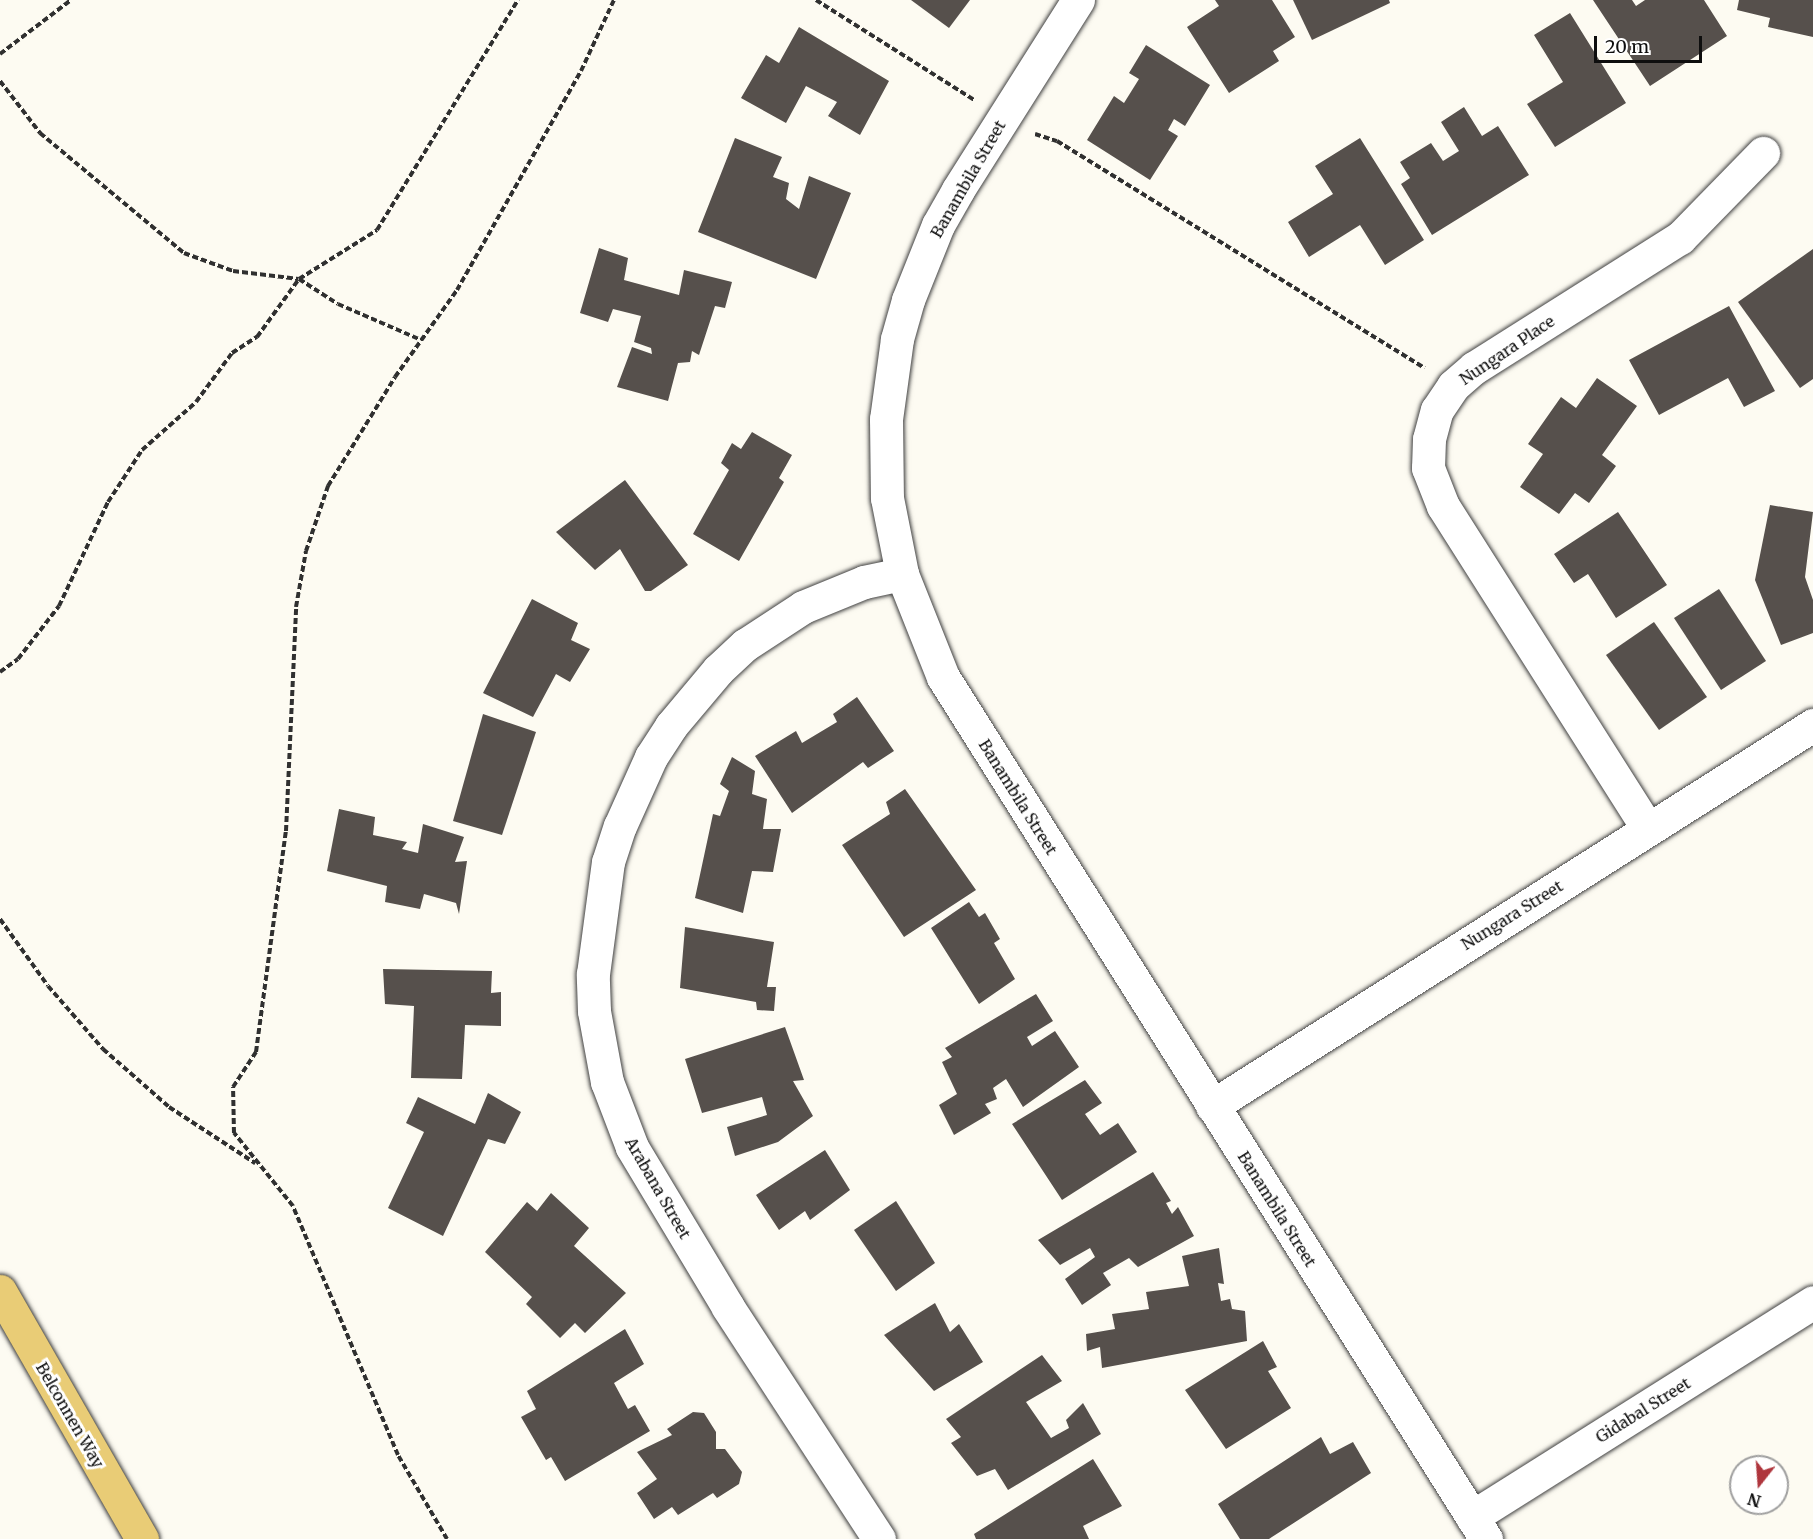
<!DOCTYPE html>
<html>
<head>
<meta charset="utf-8">
<style>
	body { margin:0 }
	#map { position:relative; width:1813px; height:1539px; overflow:hidden; background:#fdfbf2; font-family:Merriweather,serif }
	div>[style] { position:absolute }
	[style*='--x'] { left:calc(var(--x)*1px); top:calc(var(--y)*1px); width:calc(var(--w)*1px); rotate:calc(var(--a)*1deg) }
	.building>* { inset:0; background:#56504c }
	.path>* { height:4px; margin-top:-2px; transform-origin:0; background:repeating-linear-gradient(90deg,#303030 0 6px,transparent 0 9px) }
	.roads { filter:drop-shadow(0 0 2px #414141) drop-shadow(0 0 2px #414141) }
	.street>* { height:33px; margin:-16.5px; padding:0 16.5px; transform-origin:16.5px; border-radius:16.5px; background:#fff }
	.primary>* { height:33px; margin:-16.5px; padding:0 16.5px; transform-origin:16.5px; border-radius:16.5px; background:#e9cc76 }
	span { translate:-50% -50%; white-space:nowrap; text-align:center; line-height:1.15; -webkit-text-stroke:6px #fff; paint-order:stroke }
	.street-label { font-size:16px; color:#0e0e0e }
	.north { position:absolute; left:1729px; top:1455px; width:60px; height:60px; box-sizing:border-box; background:#fff; border:2px solid #9f9f9f; border-radius:50%; rotate:197deg; font-size:16px; font-weight:700; line-height:24px; text-align:center; color:#0e0e0e }
	.north::after { content:''; display:block; margin:auto; width:21px; height:27px; background:#af363d; clip-path:polygon(50% 0,100% 100%,50% 72%,0 100%) }
	.scale { position:absolute; left:1594px; top:36px; width:108px; height:27px; box-sizing:border-box; border:3px solid #0e0e0e; border-top:0; padding-left:8px; font-size:18px; line-height:21px; white-space:nowrap; color:#0e0e0e; -webkit-text-stroke:4px #fff; paint-order:stroke }
</style>
</head>
<body>
<div id="map">
	<div class="building">
		<div style="clip-path:polygon(911px 0,970px 0,949px 28px)"></div>
		<div style="clip-path:polygon(1215px 0,1272px 0,1295px 37px,1273px 51px,1279px 61px,1229px 93px,1187px 27px,1219px 6px)"></div>
		<div style="clip-path:polygon(1293px 0,1389px 0,1390px 3px,1312px 40px)"></div>
		<div style="clip-path:polygon(1593px 0,1632px 0,1636px 6px,1645px 0,1704px 0,1727px 36px,1650px 86px)"></div>
		<div style="clip-path:polygon(1739px 0,1813px 0,1813px 37px,1768px 27px,1770px 18px,1737px 10px)"></div>
		<div style="clip-path:polygon(1570px 13px,1626px 103px,1555px 147px,1527px 104px,1563px 82px,1534px 35px)"></div>
		<div style="clip-path:polygon(799px 27px,889px 81px,860px 135px,828px 116px,837px 102px,806px 86px,786px 123px,741px 98px,766px 55px,779px 63px)"></div>
		<div style="clip-path:polygon(1146px 45px,1210px 85px,1185px 126px,1174px 119px,1168px 130px,1178px 136px,1150px 180px,1087px 140px,1114px 96px,1124px 103px,1139px 79px,1129px 73px)"></div>
		<div style="clip-path:polygon(1464px 107px,1482px 136px,1498px 126px,1529px 175px,1432px 235px,1401px 184px,1410px 178px,1400px 162px,1431px 143px,1443px 161px,1459px 151px,1441px 122px)"></div>
		<div style="clip-path:polygon(735px 138px,782px 157px,773px 177px,789px 183px,786px 199px,799px 209px,809px 176px,851px 193px,816px 279px,698px 232px)"></div>
		<div style="clip-path:polygon(1360px 138px,1424px 240px,1385px 265px,1360px 225px,1309px 257px,1288px 222px,1333px 194px,1315px 166px)"></div>
		<div style="clip-path:polygon(599px 248px,628px 258px,624px 280px,679px 295px,684px 270px,732px 282px,725px 308px,715px 306px,699px 355px,692px 351px,690px 362px,678px 363px,668px 401px,617px 387px,632px 347px,652px 354px,651px 348px,634px 342px,641px 316px,613px 309px,608px 322px,580px 313px)"></div>
		<div style="clip-path:polygon(1813px 249px,1813px 379px,1800px 388px,1738px 302px)"></div>
		<div style="clip-path:polygon(1729px 306px,1775px 391px,1744px 407px,1728px 378px,1659px 415px,1629px 360px)"></div>
		<div style="clip-path:polygon(1597px 378px,1637px 406px,1602px 455px,1616px 466px,1589px 503px,1575px 493px,1559px 514px,1520px 487px,1543px 454px,1528px 444px,1561px 397px,1576px 408px)"></div>
		<div style="clip-path:polygon(752px 432px,792px 455px,779px 478px,784px 482px,739px 561px,693px 534px,729px 470px,721px 463px,732px 443px,741px 449px)"></div>
		<div style="clip-path:polygon(625px 480px,688px 565px,651px 591px,645px 591px,620px 549px,595px 570px,556px 532px)"></div>
		<div style="clip-path:polygon(1770px 505px,1813px 512px,1805px 577px,1813px 600px,1813px 633px,1781px 645px,1755px 580px)"></div>
		<div style="clip-path:polygon(1618px 512px,1667px 585px,1616px 618px,1588px 574px,1574px 583px,1554px 554px)"></div>
		<div style="clip-path:polygon(1719px 589px,1766px 661px,1721px 690px,1674px 618px)"></div>
		<div style="clip-path:polygon(532px 599px,578px 623px,571px 640px,590px 649px,570px 682px,556px 674px,533px 717px,483px 693px)"></div>
		<div style="clip-path:polygon(1654px 622px,1707px 697px,1659px 730px,1606px 655px)"></div>
		<div style="clip-path:polygon(857px 697px,894px 751px,868px 768px,863px 762px,792px 813px,755px 756px,796px 731px,802px 743px,837px 722px,833px 714px)"></div>
		<div style="clip-path:polygon(483px 714px,536px 732px,502px 835px,453px 821px)"></div>
		<div style="clip-path:polygon(732px 757px,755px 771px,752px 794px,767px 799px,763px 829px,781px 829px,773px 872px,752px 871px,743px 913px,695px 898px,713px 814px,720px 816px,729px 791px,720px 784px)"></div>
		<div style="clip-path:polygon(905px 789px,976px 890px,904px 937px,842px 845px,890px 814px,886px 802px)"></div>
		<div style="clip-path:polygon(339px 809px,375px 817px,373px 835px,407px 842px,402px 849px,418px 853px,423px 824px,464px 837px,455px 862px,467px 861px,459px 914px,456px 903px,424px 894px,420px 909px,385px 902px,387px 886px,327px 871px)"></div>
		<div style="clip-path:polygon(969px 902px,979px 917px,985px 913px,1000px 939px,994px 943px,1015px 979px,979px 1004px,931px 928px)"></div>
		<div style="clip-path:polygon(685px 927px,774px 942px,767px 987px,776px 987px,774px 1011px,757px 1010px,756px 1002px,680px 988px)"></div>
		<div style="clip-path:polygon(383px 969px,492px 971px,491px 993px,501px 992px,501px 1026px,465px 1025px,462px 1079px,411px 1078px,414px 1006px,385px 1004px)"></div>
		<div style="clip-path:polygon(1036px 994px,1053px 1021px,1027px 1037px,1032px 1046px,1055px 1031px,1079px 1067px,1023px 1107px,1006px 1079px,993px 1088px,997px 1099px,985px 1104px,991px 1113px,954px 1135px,939px 1105px,957px 1094px,942px 1062px,952px 1057px,945px 1048px)"></div>
		<div style="clip-path:polygon(785px 1027px,804px 1080px,793px 1081px,813px 1116px,778px 1142px,735px 1156px,727px 1127px,767px 1115px,762px 1097px,702px 1113px,685px 1059px)"></div>
		<div style="clip-path:polygon(1085px 1080px,1102px 1103px,1085px 1114px,1100px 1135px,1118px 1123px,1137px 1152px,1062px 1200px,1012px 1124px)"></div>
		<div style="clip-path:polygon(488px 1093px,521px 1112px,505px 1144px,488px 1139px,443px 1236px,388px 1208px,424px 1132px,406px 1123px,418px 1097px,475px 1124px)"></div>
		<div style="clip-path:polygon(825px 1150px,850px 1190px,810px 1220px,805px 1211px,779px 1230px,756px 1195px)"></div>
		<div style="clip-path:polygon(1153px 1172px,1171px 1201px,1166px 1203px,1172px 1214px,1178px 1207px,1194px 1236px,1138px 1267px,1129px 1258px,1103px 1273px,1111px 1285px,1082px 1305px,1065px 1279px,1095px 1257px,1090px 1248px,1060px 1265px,1038px 1240px)"></div>
		<div style="clip-path:polygon(551px 1193px,589px 1228px,574px 1246px,626px 1293px,585px 1333px,575px 1323px,560px 1338px,526px 1304px,532px 1297px,485px 1252px,527px 1202px,537px 1211px)"></div>
		<div style="clip-path:polygon(896px 1201px,935px 1263px,896px 1291px,854px 1230px)"></div>
		<div style="clip-path:polygon(1219px 1248px,1224px 1284px,1218px 1283px,1221px 1301px,1230px 1299px,1232px 1309px,1245px 1311px,1247px 1341px,1102px 1368px,1100px 1347px,1087px 1351px,1086px 1334px,1115px 1329px,1112px 1314px,1149px 1309px,1146px 1292px,1189px 1286px,1182px 1256px)"></div>
		<div style="clip-path:polygon(935px 1303px,950px 1332px,959px 1324px,983px 1362px,934px 1391px,884px 1335px)"></div>
		<div style="clip-path:polygon(625px 1329px,644px 1364px,614px 1383px,628px 1409px,635px 1405px,650px 1431px,565px 1481px,551px 1457px,546px 1460px,521px 1417px,536px 1409px,527px 1391px)"></div>
		<div style="clip-path:polygon(1263px 1341px,1277px 1367px,1268px 1371px,1291px 1408px,1226px 1449px,1185px 1390px)"></div>
		<div style="clip-path:polygon(1042px 1355px,1062px 1381px,1026px 1402px,1051px 1438px,1069px 1428px,1066px 1420px,1083px 1403px,1101px 1434px,1008px 1490px,995px 1469px,977px 1476px,951px 1443px,961px 1437px,946px 1419px)"></div>
		<div style="clip-path:polygon(693px 1412px,704px 1413px,716px 1432px,716px 1449px,725px 1449px,742px 1472px,739px 1484px,717px 1498px,713px 1493px,678px 1515px,672px 1507px,654px 1519px,637px 1493px,657px 1479px,637px 1452px,672px 1435px,667px 1429px)"></div>
		<div style="clip-path:polygon(1321px 1437px,1330px 1454px,1353px 1442px,1371px 1473px,1269px 1539px,1240px 1539px,1218px 1504px)"></div>
		<div style="clip-path:polygon(1093px 1459px,1122px 1506px,1083px 1526px,1089px 1539px,976px 1539px,974px 1534px)"></div>
	</div>
	<div class="path">
		<div style="--x:816;--y:0;--w:187;--a:32.3"></div>
		<div style="--x:0;--y:54;--w:89;--a:-37.3"></div>
		<div style="--x:0;--y:81;--w:66;--a:52.4"></div>
		<div style="--x:40;--y:133;--w:187;--a:39.8"></div>
		<div style="--x:184;--y:253;--w:52;--a:20.2"></div>
		<div style="--x:233;--y:271;--w:66;--a:6.9"></div>
		<div style="--x:299;--y:279;--w:46;--a:32.7"></div>
		<div style="--x:338;--y:304;--w:90;--a:23.4"></div>
		<div style="--x:1035;--y:134;--w:23;--a:18"></div>
		<div style="--x:1057;--y:141;--w:432;--a:31.7"></div>
		<div style="--x:0;--y:672;--w:22;--a:-36"></div>
		<div style="--x:18;--y:659;--w:67;--a:-52.3"></div>
		<div style="--x:59;--y:606;--w:115;--a:-64.8"></div>
		<div style="--x:108;--y:502;--w:62;--a:-56.8"></div>
		<div style="--x:142;--y:450;--w:72;--a:-41.6"></div>
		<div style="--x:196;--y:402;--w:61;--a:-53.7"></div>
		<div style="--x:232;--y:353;--w:30;--a:-33"></div>
		<div style="--x:257;--y:337;--w:72;--a:-54.1"></div>
		<div style="--x:299;--y:279;--w:92;--a:-32.1"></div>
		<div style="--x:377;--y:230;--w:270;--a:-58.5"></div>
		<div style="--x:0;--y:919;--w:82;--a:54.4"></div>
		<div style="--x:48;--y:986;--w:84;--a:48.9"></div>
		<div style="--x:103;--y:1049;--w:88;--a:41.3"></div>
		<div style="--x:169;--y:1107;--w:103;--a:33.1"></div>
		<div style="--x:447;--y:1539;--w:97;--a:-120.3"></div>
		<div style="--x:398;--y:1455;--w:270;--a:-112.9"></div>
		<div style="--x:293;--y:1206;--w:94;--a:-128.9"></div>
		<div style="--x:234;--y:1133;--w:46;--a:-91.2"></div>
		<div style="--x:233;--y:1087;--w:42;--a:-56.7"></div>
		<div style="--x:256;--y:1052;--w:223;--a:-82.3"></div>
		<div style="--x:286;--y:831;--w:224;--a:-87.4"></div>
		<div style="--x:296;--y:607;--w:57;--a:-79.9"></div>
		<div style="--x:306;--y:551;--w:69;--a:-71.3"></div>
		<div style="--x:328;--y:486;--w:128;--a:-58.4"></div>
		<div style="--x:395;--y:377;--w:107;--a:-54.5"></div>
		<div style="--x:457;--y:290;--w:252;--a:-60.5"></div>
		<div style="--x:581;--y:71;--w:78;--a:-65.1"></div>
	</div>
	<div class="roads">
		<div class="street">
			<div style="--x:1078;--y:0;--w:225;--a:122.3"></div>
			<div style="--x:958;--y:190;--w:40;--a:119.7"></div>
			<div style="--x:938;--y:225;--w:81;--a:111.8"></div>
			<div style="--x:908;--y:300;--w:41;--a:105.8"></div>
			<div style="--x:897;--y:339;--w:81;--a:97.8"></div>
			<div style="--x:886;--y:419;--w:79;--a:89.3"></div>
			<div style="--x:887;--y:498;--w:77;--a:78.8"></div>
			<div style="--x:902;--y:574;--w:111;--a:68.3"></div>
			<div style="--x:943;--y:677;--w:1019;--a:57.79"></div>
			<div style="--x:1648;--y:829;--w:383;--a:-122.4"></div>
			<div style="--x:1443;--y:506;--w:41;--a:-111.5"></div>
			<div style="--x:1428;--y:468;--w:29;--a:-88"></div>
			<div style="--x:1429;--y:439;--w:30;--a:-75"></div>
			<div style="--x:1437;--y:410;--w:29;--a:-56"></div>
			<div style="--x:1453;--y:386;--w:28;--a:-41"></div>
			<div style="--x:1474;--y:368;--w:244;--a:-32.3"></div>
			<div style="--x:1680;--y:238;--w:119;--a:-45.7"></div>
			<div style="--x:1212;--y:1106;--w:712;--a:-32.37"></div>
			<div style="--x:1472;--y:1517;--w:403;--a:-32.2"></div>
			<div style="--x:879;--y:1539;--w:277;--a:-123.1"></div>
			<div style="--x:728;--y:1307;--w:187;--a:-121"></div>
			<div style="--x:632;--y:1147;--w:70;--a:-111"></div>
			<div style="--x:607;--y:1082;--w:72;--a:-100.4"></div>
			<div style="--x:594;--y:1011;--w:37;--a:-92"></div>
			<div style="--x:593;--y:974;--w:113;--a:-82.4"></div>
			<div style="--x:608;--y:862;--w:38;--a:-72"></div>
			<div style="--x:620;--y:826;--w:76;--a:-65.8"></div>
			<div style="--x:651;--y:757;--w:37;--a:-57"></div>
			<div style="--x:671;--y:726;--w:73;--a:-50"></div>
			<div style="--x:718;--y:670;--w:37;--a:-43"></div>
			<div style="--x:745;--y:645;--w:69;--a:-33.2"></div>
			<div style="--x:803;--y:607;--w:66;--a:-22.3"></div>
			<div style="--x:864;--y:582;--w:39;--a:-12"></div>
		</div>
		<div class="primary">
			<div style="--x:0;--y:1291;--w:286;--a:60.2"></div>
		</div>
	</div>
	<div class="street-label">
		<span style="left:968px;top:179px;rotate:-60deg">Banambila Street</span>
		<span style="left:1507px;top:350px;rotate:-34deg">Nungara Place</span>
		<span style="left:1018px;top:797px;rotate:58deg">Banambila Street</span>
		<span style="left:1512px;top:915px;rotate:-32deg">Nungara Street</span>
		<span style="left:658px;top:1188px;rotate:60deg">Arabana Street</span>
		<span style="left:1277px;top:1209px;rotate:58deg">Banambila Street</span>
		<span style="left:1643px;top:1410px;rotate:-32deg">Gidabal Street</span>
		<span style="left:70px;top:1415px;rotate:60deg">Belconnen Way</span>
	</div>
	<div class="north">N</div>
	<div class="scale">20 m</div>
</div>
</body>
</html>
